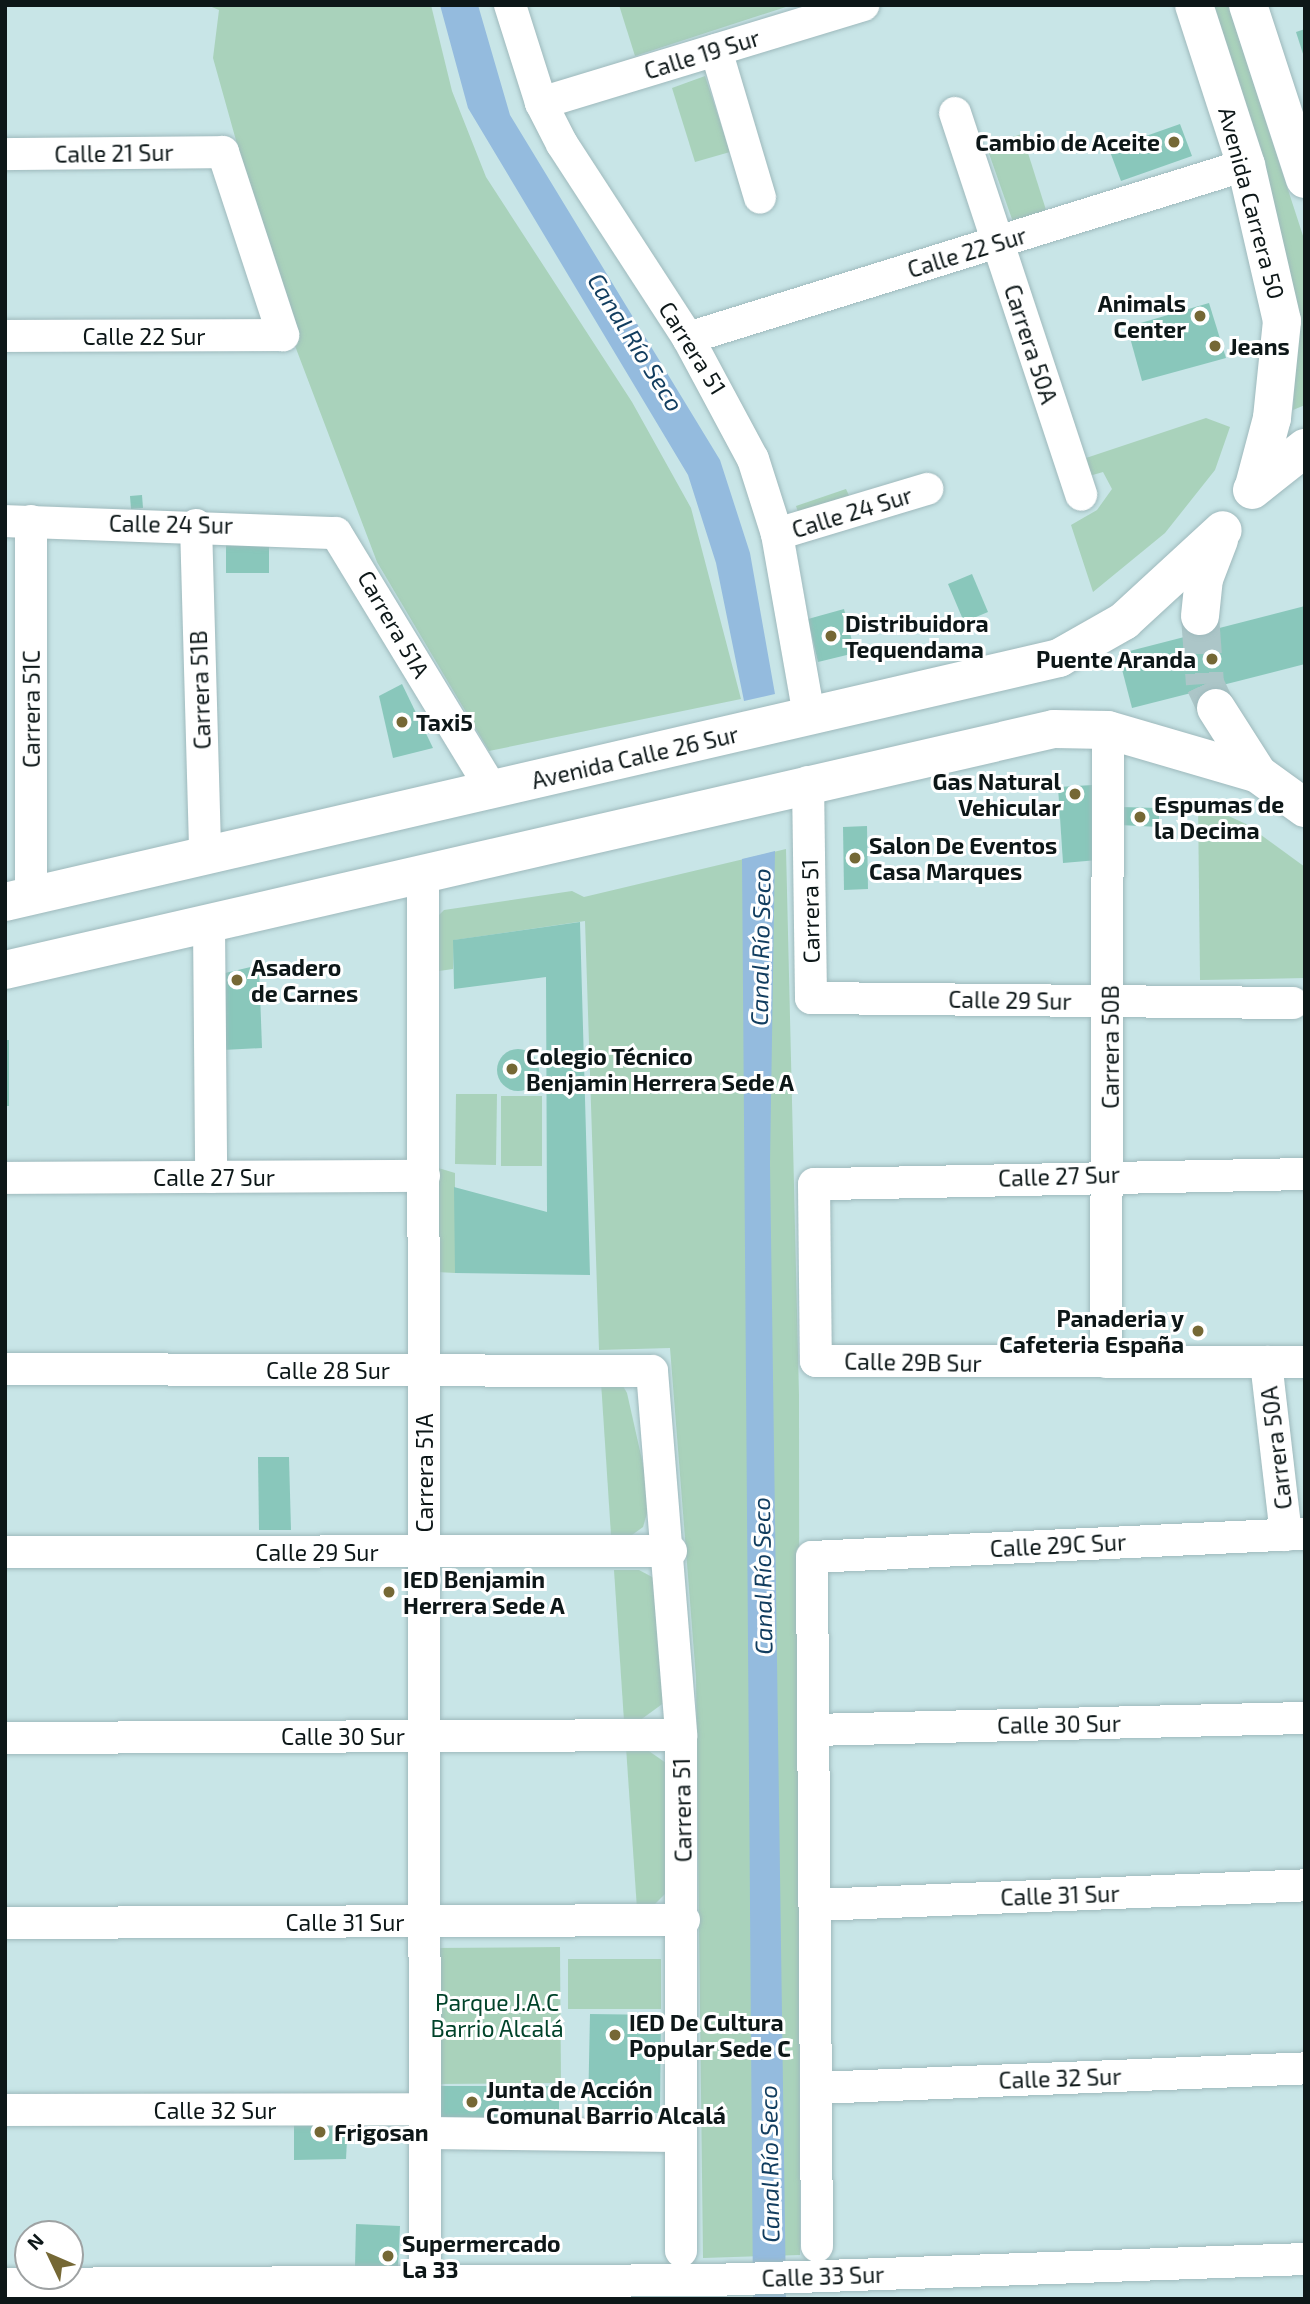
<!DOCTYPE html>
<html>
<head>
<meta charset="utf-8">
<style>
	body { margin:0 }
	#map { position:relative; width:1310px; height:2304px; overflow:hidden; background:#c8e5e7; font-family:"Exo 2",sans-serif }
	div>[style] { position:absolute }
	[style*='--x'] { left:calc(var(--x)*1px); top:calc(var(--y)*1px); width:calc(var(--w)*1px); rotate:calc(var(--a)*1deg) }
	.green>* { inset:0; background:#a9d2bb }
	.water>* { inset:0; background:#94bbde }
	.building>* { inset:0; background:#89c7bb }
	.round { border-radius:50% }
	.major-tunnel>* { height:38px; margin-top:-19px; transform-origin:0; background:repeating-linear-gradient(90deg,#acc6c8 0 38px,transparent 0 57px) }
	.roads { filter:drop-shadow(0 0 2px #9eb9bc) drop-shadow(0 0 2px #9eb9bc) }
	.minor>* { height:32px; margin:-16px; padding:0 16px; transform-origin:16px; border-radius:16px; background:#fff }
	.major>* { height:38px; margin:-19px; padding:0 19px; transform-origin:19px; border-radius:19px; background:#fff }
	.dots>* { width:19px; height:19px; translate:-50% -50%; box-sizing:border-box; border:4px solid #fff; border-radius:50% }
	span { translate:-50% -50%; white-space:nowrap; text-align:center; line-height:1.15; -webkit-text-stroke:6px #fff; paint-order:stroke }
	.street-label { font-size:23px; color:#0d1718 }
	.poi-label { font-size:23px; color:#0d1718; font-weight:700 }
	.right { translate:-100% -50%; text-align:right }
	.left { translate:0 -50%; text-align:left }
	.park-label { font-size:23px; color:#01432a }
	.water-label { font-size:24px; color:#113d5f; font-style:italic }
	.frame { position:absolute; inset:0; border:7px solid #0d1718; pointer-events:none }
	.north { position:absolute; left:14px; top:2220px; width:70px; height:70px; box-sizing:border-box; background:#fff; border:2px solid #9ea2a3; border-radius:50%; rotate:314deg; font-size:19px; font-weight:700; line-height:28px; text-align:center; color:#0d1718 }
	.north::after { content:''; display:block; margin:auto; width:24px; height:32px; background:#756835; clip-path:polygon(50% 0,100% 100%,50% 72%,0 100%) }
</style>
</head>
<body>
<div id="map">
	<div class="green">
		<div style="clip-path:polygon(207px 5px,431px 5px,452px 91px,486px 177px,632px 402px,691px 508px,741px 699px,489px 751px,377px 562px,289px 330px,213px 58px,219px 10px)"></div>
		<div style="clip-path:polygon(619px 5px,792px 5px,635px 56px)"></div>
		<div style="clip-path:polygon(1209px 5px,1228px 5px,1305px 242px,1305px 405px,1293px 410px,1299px 311px)"></div>
		<div style="clip-path:polygon(705px 76px,730px 152px,695px 162px,672px 88px)"></div>
		<div style="clip-path:polygon(1022px 134px,1046px 210px,1013px 222px,986px 145px)"></div>
		<div style="clip-path:polygon(1206px 418px,1230px 427px,1215px 470px,1165px 533px,1093px 592px,1071px 525px,1097px 510px,1112px 489px,1103px 472px,1086px 477px,1080px 460px)"></div>
		<div style="clip-path:polygon(846px 489px,851px 500px,800px 518px,796px 506px)"></div>
		<div style="clip-path:polygon(1198px 802px,1246px 824px,1305px 867px,1305px 978px,1200px 980px)"></div>
		<div style="clip-path:polygon(786px 849px,799px 1395px,800px 2255px,703px 2258px,696px 1678px,670px 1348px,599px 1350px,585px 921px,454px 940px,453px 969px,432px 972px,431px 923px,444px 910px,572px 891px,584px 897px)"></div>
		<div style="clip-path:polygon(456px 1094px,497px 1094px,496px 1165px,455px 1164px)"></div>
		<div style="clip-path:polygon(501px 1096px,542px 1096px,542px 1166px,501px 1166px)"></div>
		<div style="clip-path:polygon(435px 1167px,455px 1173px,455px 1273px,437px 1272px)"></div>
		<div style="clip-path:polygon(601px 1382px,623px 1386px,627px 1393px,651px 1500px,643px 1527px,632px 1535px,611px 1535px)"></div>
		<div style="clip-path:polygon(614px 1570px,639px 1570px,656px 1579px,665px 1702px,639px 1721px,624px 1721px)"></div>
		<div style="clip-path:polygon(626px 1747px,646px 1749px,666px 1763px,667px 1892px,650px 1909px,637px 1909px)"></div>
		<div style="clip-path:polygon(560px 1947px,561px 2083px,433px 2084px,434px 1948px)"></div>
		<div style="clip-path:polygon(568px 1959px,661px 1959px,661px 2009px,568px 2009px)"></div>
	</div>
	<div class="water">
		<div style="clip-path:polygon(440px 5px,478px 5px,510px 115px,720px 460px,750px 553px,775px 694px,744px 701px,716px 563px,688px 475px,468px 108px)"></div>
		<div style="clip-path:polygon(775px 851px,770px 1164px,786px 2299px,753px 2299px,742px 859px)"></div>
	</div>
	<div class="building">
		<div style="clip-path:polygon(1305px 29px,1305px 57px,1304px 57px,1296px 32px)"></div>
		<div style="clip-path:polygon(1180px 124px,1192px 156px,1121px 181px,1109px 149px)"></div>
		<div style="clip-path:polygon(1209px 303px,1226px 358px,1142px 381px,1127px 327px)"></div>
		<div style="clip-path:polygon(142px 495px,143px 508px,131px 509px,130px 496px)"></div>
		<div style="clip-path:polygon(226px 538px,269px 539px,269px 573px,226px 573px)"></div>
		<div style="clip-path:polygon(972px 574px,988px 612px,964px 622px,948px 584px)"></div>
		<div style="clip-path:polygon(1305px 606px,1305px 664px,1132px 708px,1118px 654px)"></div>
		<div style="clip-path:polygon(844px 609px,855px 653px,818px 662px,808px 619px)"></div>
		<div style="clip-path:polygon(402px 684px,433px 748px,393px 758px,379px 696px)"></div>
		<div style="clip-path:polygon(1093px 785px,1098px 860px,1063px 863px,1058px 787px)"></div>
		<div style="clip-path:polygon(1121px 807px,1159px 808px,1159px 827px,1120px 825px)"></div>
		<div style="clip-path:polygon(867px 826px,868px 889px,844px 890px,843px 827px)"></div>
		<div style="clip-path:polygon(580px 922px,590px 1275px,455px 1273px,454px 1187px,547px 1212px,546px 977px,454px 989px,453px 940px)"></div>
		<div style="clip-path:polygon(259px 965px,262px 1048px,223px 1050px,225px 973px)"></div>
		<div style="clip-path:polygon(5px 1040px,9px 1040px,9px 1106px,5px 1106px)"></div>
		<div class="round" style="left:497px;top:1049px;width:42px;height:42px"></div>
		<div style="clip-path:polygon(258px 1457px,289px 1457px,291px 1530px,259px 1530px)"></div>
		<div style="clip-path:polygon(590px 2014px,661px 2015px,660px 2113px,588px 2112px)"></div>
		<div style="clip-path:polygon(433px 2086px,559px 2086px,559px 2118px,433px 2118px)"></div>
		<div style="clip-path:polygon(348px 2121px,346px 2159px,294px 2160px,294px 2123px)"></div>
		<div style="clip-path:polygon(356px 2224px,400px 2226px,398px 2268px,355px 2266px)"></div>
	</div>
	<div class="major-tunnel">
		<div style="--x:1200;--y:616;--w:68;--a:85.8"></div>
		<div style="--x:1205;--y:684;--w:26;--a:65"></div>
	</div>
	<div class="roads">
		<div class="minor">
			<div style="--x:510;--y:5;--w:103;--a:72.4"></div>
			<div style="--x:541;--y:103;--w:46;--a:62.9"></div>
			<div style="--x:562;--y:144;--w:231;--a:57"></div>
			<div style="--x:688;--y:338;--w:137;--a:61.8"></div>
			<div style="--x:753;--y:459;--w:79;--a:72.3"></div>
			<div style="--x:777;--y:534;--w:185;--a:80"></div>
			<div style="--x:716;--y:50;--w:154;--a:73.4"></div>
			<div style="--x:541;--y:103;--w:337;--a:-16.9"></div>
			<div style="--x:955;--y:113;--w:402;--a:71.7"></div>
			<div style="--x:5;--y:154;--w:218;--a:-0.5"></div>
			<div style="--x:223;--y:152;--w:193;--a:71.8"></div>
			<div style="--x:283;--y:335;--w:278;--a:179.8"></div>
			<div style="--x:688;--y:338;--w:584;--a:-17.23"></div>
			<div style="--x:5;--y:521;--w:331;--a:2.1"></div>
			<div style="--x:336;--y:533;--w:301;--a:58.7"></div>
			<div style="--x:196;--y:525;--w:330;--a:88.4"></div>
			<div style="--x:777;--y:534;--w:157;--a:-16.7"></div>
			<div style="--x:808;--y:782;--w:216;--a:89.2"></div>
			<div style="--x:811;--y:998;--w:482;--a:0.6"></div>
			<div style="--x:423;--y:874;--w:1408;--a:89.92"></div>
			<div style="--x:31;--y:896;--w:375;--a:-90"></div>
			<div style="--x:209;--y:925;--w:252;--a:89.5"></div>
			<div style="--x:1305;--y:1174;--w:491;--a:178.8"></div>
			<div style="--x:814;--y:1184;--w:177;--a:89.4"></div>
			<div style="--x:816;--y:1361;--w:489;--a:0.1"></div>
			<div style="--x:5;--y:1178;--w:419;--a:-0.3"></div>
			<div style="--x:1106;--y:1362;--w:632;--a:-89.82"></div>
			<div style="--x:1266;--y:1362;--w:174;--a:83.4"></div>
			<div style="--x:5;--y:1369;--w:647;--a:0.18"></div>
			<div style="--x:652;--y:1371;--w:365;--a:85.4"></div>
			<div style="--x:681;--y:1735;--w:516;--a:90"></div>
			<div style="--x:5;--y:1552;--w:666;--a:-0.09"></div>
			<div style="--x:813;--y:1730;--w:492;--a:-1.4"></div>
			<div style="--x:5;--y:1738;--w:676;--a:-0.25"></div>
			<div style="--x:815;--y:1905;--w:490;--a:-2.3"></div>
			<div style="--x:5;--y:1923;--w:679;--a:-0.25"></div>
			<div style="--x:816;--y:2088;--w:489;--a:-2.3"></div>
			<div style="--x:5;--y:2110;--w:419;--a:-0.1"></div>
			<div style="--x:424;--y:2133;--w:256;--a:0.7"></div>
			<div style="--x:817;--y:2246;--w:689;--a:-90.42"></div>
			<div style="--x:812;--y:1557;--w:494;--a:-2.7"></div>
			<div style="--x:5;--y:2284;--w:708;--a:-0.32"></div>
			<div style="--x:713;--y:2280;--w:592;--a:-2.03"></div>
		</div>
		<div class="major">
			<div style="--x:1194;--y:5;--w:168;--a:72"></div>
			<div style="--x:1246;--y:165;--w:160;--a:77"></div>
			<div style="--x:1282;--y:321;--w:98;--a:95.9"></div>
			<div style="--x:1272;--y:418;--w:70;--a:104.8"></div>
			<div style="--x:1248;--y:5;--w:183;--a:71.9"></div>
			<div style="--x:1252;--y:490;--w:68;--a:-38.4"></div>
			<div style="--x:1200;--y:616;--w:37;--a:-84"></div>
			<div style="--x:1204;--y:579;--w:42;--a:-69"></div>
			<div style="--x:1216;--y:708;--w:78;--a:57.5"></div>
			<div style="--x:1258;--y:774;--w:58;--a:35.9"></div>
			<div style="--x:5;--y:902;--w:1082;--a:-13.03"></div>
			<div style="--x:1059;--y:658;--w:75;--a:-29.6"></div>
			<div style="--x:1124;--y:621;--w:134;--a:-42.6"></div>
			<div style="--x:5;--y:970;--w:1076;--a:-12.94"></div>
			<div style="--x:1054;--y:729;--w:54;--a:1.1"></div>
			<div style="--x:1108;--y:730;--w:156;--a:16.3"></div>
		</div>
	</div>
	<div class="dots">
		<div style="left:1174px;top:142px;background:#756835"></div>
		<div style="left:1200px;top:316px;background:#756835"></div>
		<div style="left:1215px;top:346px;background:#756835"></div>
		<div style="left:831px;top:636px;background:#756835"></div>
		<div style="left:1212px;top:659px;background:#756835"></div>
		<div style="left:402px;top:722px;background:#756835"></div>
		<div style="left:1075px;top:794px;background:#756835"></div>
		<div style="left:1140px;top:817px;background:#756835"></div>
		<div style="left:855px;top:858px;background:#756835"></div>
		<div style="left:237px;top:980px;background:#756835"></div>
		<div style="left:512px;top:1069px;background:#756835"></div>
		<div style="left:1198px;top:1331px;background:#756835"></div>
		<div style="left:389px;top:1592px;background:#756835"></div>
		<div style="left:615px;top:2035px;background:#756835"></div>
		<div style="left:472px;top:2102px;background:#756835"></div>
		<div style="left:320px;top:2132px;background:#756835"></div>
		<div style="left:388px;top:2256px;background:#756835"></div>
	</div>
	<div class="street-label">
		<span style="left:702px;top:54px;rotate:-17deg">Calle 19 Sur</span>
		<span style="left:114px;top:153px;rotate:-1deg">Calle 21 Sur</span>
		<span style="left:1252px;top:203px;rotate:75deg">Avenida Carrera 50</span>
		<span style="left:967px;top:252px;rotate:-17deg">Calle 22 Sur</span>
		<span style="left:144px;top:336px">Calle 22 Sur</span>
		<span style="left:1031px;top:344px;rotate:72deg">Carrera 50A</span>
		<span style="left:693px;top:348px;rotate:58deg">Carrera 51</span>
		<span style="left:852px;top:512px;rotate:-17deg">Calle 24 Sur</span>
		<span style="left:171px;top:524px;rotate:1deg">Calle 24 Sur</span>
		<span style="left:394px;top:624px;rotate:60deg">Carrera 51A</span>
		<span style="left:200px;top:690px;rotate:-92deg">Carrera 51B</span>
		<span style="left:31px;top:709px;rotate:-90deg">Carrera 51C</span>
		<span style="left:635px;top:757px;rotate:-13deg">Avenida Calle 26 Sur</span>
		<span style="left:810px;top:911px;rotate:-91deg">Carrera 51</span>
		<span style="left:1010px;top:1000px;rotate:1deg">Calle 29 Sur</span>
		<span style="left:1110px;top:1047px;rotate:-90deg">Carrera 50B</span>
		<span style="left:1059px;top:1176px;rotate:-2deg">Calle 27 Sur</span>
		<span style="left:214px;top:1177px">Calle 27 Sur</span>
		<span style="left:913px;top:1362px;rotate:1deg">Calle 29B Sur</span>
		<span style="left:328px;top:1370px">Calle 28 Sur</span>
		<span style="left:1276px;top:1448px;rotate:-97deg">Carrera 50A</span>
		<span style="left:424px;top:1473px;rotate:-90deg">Carrera 51A</span>
		<span style="left:1058px;top:1545px;rotate:-3deg">Calle 29C Sur</span>
		<span style="left:317px;top:1552px">Calle 29 Sur</span>
		<span style="left:1059px;top:1724px;rotate:-1deg">Calle 30 Sur</span>
		<span style="left:343px;top:1736px">Calle 30 Sur</span>
		<span style="left:682px;top:1810px;rotate:-91deg">Carrera 51</span>
		<span style="left:1060px;top:1895px;rotate:-2deg">Calle 31 Sur</span>
		<span style="left:345px;top:1922px">Calle 31 Sur</span>
		<span style="left:1060px;top:2078px;rotate:-2deg">Calle 32 Sur</span>
		<span style="left:215px;top:2110px">Calle 32 Sur</span>
		<span style="left:823px;top:2276px;rotate:-2deg">Calle 33 Sur</span>
	</div>
	<div class="poi-label">
		<span class="right" style="left:1160px;top:142px">Cambio de Aceite</span>
		<span class="right" style="left:1186px;top:316px">Animals<br>Center</span>
		<span class="left" style="left:1229px;top:346px">Jeans</span>
		<span class="left" style="left:845px;top:636px">Distribuidora<br>Tequendama</span>
		<span class="right" style="left:1196px;top:659px">Puente Aranda</span>
		<span class="left" style="left:416px;top:722px">Taxi5</span>
		<span class="right" style="left:1061px;top:794px">Gas Natural<br>Vehicular</span>
		<span class="left" style="left:1154px;top:817px">Espumas de<br>la Decima</span>
		<span class="left" style="left:869px;top:858px">Salon De Eventos<br>Casa Marques</span>
		<span class="left" style="left:251px;top:980px">Asadero<br>de Carnes</span>
		<span class="left" style="left:526px;top:1069px">Colegio Técnico<br>Benjamin Herrera Sede A</span>
		<span class="right" style="left:1184px;top:1331px">Panaderia y<br>Cafeteria España</span>
		<span class="left" style="left:403px;top:1592px">IED Benjamin<br>Herrera Sede A</span>
		<span class="left" style="left:629px;top:2035px">IED De Cultura<br>Popular Sede C</span>
		<span class="left" style="left:486px;top:2102px">Junta de Acción<br>Comunal Barrio Alcalá</span>
		<span class="left" style="left:334px;top:2132px">Frigosan</span>
		<span class="left" style="left:402px;top:2256px">Supermercado<br>La 33</span>
	</div>
	<div class="park-label">
		<span style="left:497px;top:2015px">Parque J.A.C<br>Barrio Alcalá</span>
	</div>
	<div class="water-label">
		<span style="left:636px;top:342px;rotate:58deg">Canal Río Seco</span>
		<span style="left:760px;top:947px;rotate:-89deg">Canal Río Seco</span>
		<span style="left:762px;top:1576px;rotate:-91deg">Canal Río Seco</span>
		<span style="left:769px;top:2164px;rotate:-91deg">Canal Río Seco</span>
	</div>
	<div class="frame"></div>
	<div class="north">N</div>
</div>
</body>
</html>
